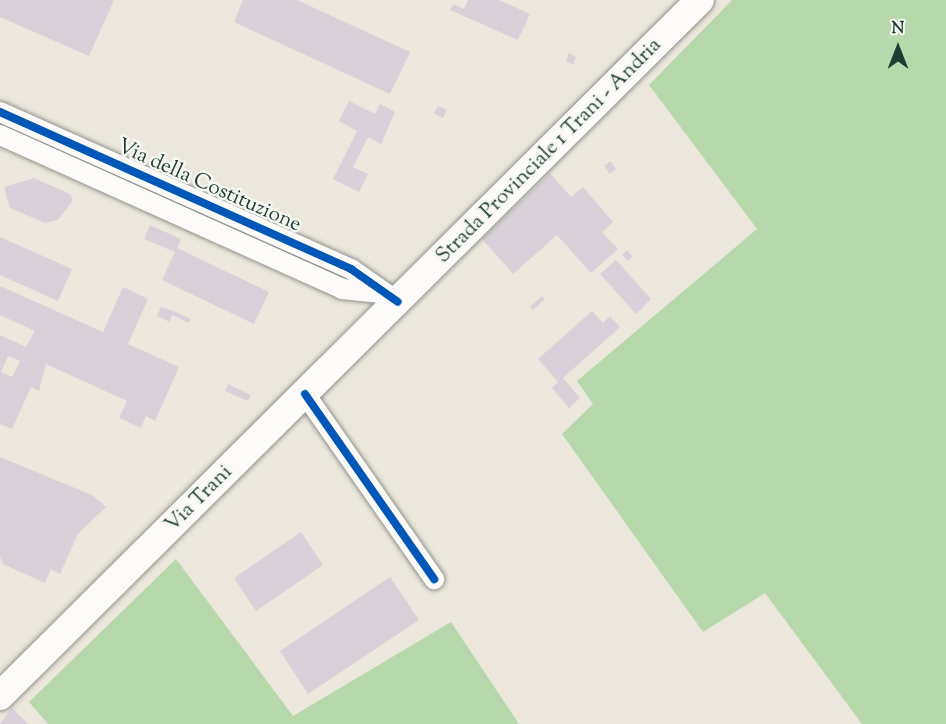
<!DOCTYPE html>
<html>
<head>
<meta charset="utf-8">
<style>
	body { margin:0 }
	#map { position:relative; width:946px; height:724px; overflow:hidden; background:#ece7dc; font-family:"Sorts Mill Goudy",serif }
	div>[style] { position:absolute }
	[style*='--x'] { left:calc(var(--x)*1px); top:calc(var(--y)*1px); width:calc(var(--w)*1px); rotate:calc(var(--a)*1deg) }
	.green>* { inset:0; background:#b7d8aa }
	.building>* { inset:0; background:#d9d0d9 }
	.roads { filter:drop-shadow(0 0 2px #91938c) drop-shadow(0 0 2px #91938c) }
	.minor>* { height:20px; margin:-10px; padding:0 10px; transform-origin:10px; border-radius:10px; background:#fcfbfa }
	.secondary>* { height:28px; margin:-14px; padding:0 14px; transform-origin:14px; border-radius:14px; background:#fcfbfa }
	.cycleway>* { height:8px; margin:-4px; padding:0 4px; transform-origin:4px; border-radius:4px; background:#0057b8 }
	span { translate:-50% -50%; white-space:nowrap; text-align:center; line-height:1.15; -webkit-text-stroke:5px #f6f6f2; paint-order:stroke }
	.street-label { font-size:21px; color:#1f3d34 }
	.north { position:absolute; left:868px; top:18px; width:60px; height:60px; -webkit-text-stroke:4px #f6f6f2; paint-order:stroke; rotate:0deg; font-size:16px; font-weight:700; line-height:24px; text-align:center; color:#1f3d34 }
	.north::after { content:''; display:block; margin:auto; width:21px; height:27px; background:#1f3d34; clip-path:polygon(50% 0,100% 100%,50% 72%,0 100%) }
</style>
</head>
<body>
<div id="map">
	<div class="green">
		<div style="clip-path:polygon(732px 0,946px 0,946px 724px,862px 724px,765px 593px,703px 632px,562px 434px,593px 404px,577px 381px,757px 229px,649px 85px)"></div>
		<div style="clip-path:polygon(176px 559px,293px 716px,451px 622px,519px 724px,48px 724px,29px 702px)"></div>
	</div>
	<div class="building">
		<div style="clip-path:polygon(0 0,114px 0,89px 56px,0 17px)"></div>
		<div style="clip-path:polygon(243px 0,297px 0,410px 52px,390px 94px,234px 22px)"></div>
		<div style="clip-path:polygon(468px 0,499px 0,530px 14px,518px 40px,450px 10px,454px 4px,464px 9px)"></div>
		<div style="clip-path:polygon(569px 53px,576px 57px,573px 65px,566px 61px)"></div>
		<div style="clip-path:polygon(349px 101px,375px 114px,380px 104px,395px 112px,381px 144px,368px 137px,353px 167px,368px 174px,359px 192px,333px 179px,357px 131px,339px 121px)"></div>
		<div style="clip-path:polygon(438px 106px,447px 110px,443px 118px,434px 113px)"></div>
		<div style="clip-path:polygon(610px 161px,616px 169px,610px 174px,604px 166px)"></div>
		<div style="clip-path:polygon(550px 173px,571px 197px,583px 187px,613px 222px,602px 232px,618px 249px,591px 273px,557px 235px,513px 274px,482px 239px)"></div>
		<div style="clip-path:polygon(34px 178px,70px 194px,73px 200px,58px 220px,45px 223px,10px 208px,4px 187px)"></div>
		<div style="clip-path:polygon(150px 225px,181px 239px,177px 248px,269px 292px,254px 324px,162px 280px,175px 252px,144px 239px)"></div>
		<div style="clip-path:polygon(0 237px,72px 269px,58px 301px,0 275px)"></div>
		<div style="clip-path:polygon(627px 250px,633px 257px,628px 261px,622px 255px)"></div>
		<div style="clip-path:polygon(616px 260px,651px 299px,636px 314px,600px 274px)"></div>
		<div style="clip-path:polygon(evenodd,0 286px,103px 332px,123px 287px,148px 299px,128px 344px,179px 367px,155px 421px,146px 416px,141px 428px,119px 418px,127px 401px,46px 364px,39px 391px,31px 387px,12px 429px,0 424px,0 335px,26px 347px,35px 331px,0 315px,0 286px,8px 356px,20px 361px,12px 377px,1px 372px,8px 356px)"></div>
		<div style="clip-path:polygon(542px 296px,545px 299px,533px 310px,530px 307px)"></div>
		<div style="clip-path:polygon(161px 307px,174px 311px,191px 319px,189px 323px,172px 315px,170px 322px,157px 316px)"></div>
		<div style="clip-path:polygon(592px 311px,603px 323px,610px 316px,620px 327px,563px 378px,580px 398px,569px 408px,552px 388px,558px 382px,538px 359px)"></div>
		<div style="clip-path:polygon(228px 384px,251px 395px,248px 401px,225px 391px)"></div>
		<div style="clip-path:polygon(0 457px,92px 495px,106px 507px,78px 534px,60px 574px,51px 569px,45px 583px,3px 564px,0 557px)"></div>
		<div style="clip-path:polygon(301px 532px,323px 565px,256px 611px,234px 578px)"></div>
		<div style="clip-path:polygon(390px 577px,419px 620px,308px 694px,280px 651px)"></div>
		<div style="clip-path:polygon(12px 708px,28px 724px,0 724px)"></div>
	</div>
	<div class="roads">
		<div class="minor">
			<div style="--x:0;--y:112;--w:385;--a:24.1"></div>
			<div style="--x:351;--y:269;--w:57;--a:35.1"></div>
			<div style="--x:0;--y:135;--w:375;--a:24.2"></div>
			<div style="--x:342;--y:289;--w:39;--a:6"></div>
			<div style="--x:305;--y:394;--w:226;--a:55.1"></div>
		</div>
		<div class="secondary">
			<div style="--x:0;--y:696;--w:987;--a:-44.84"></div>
		</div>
	</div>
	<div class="cycleway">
		<div style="--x:0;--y:112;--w:385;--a:24.1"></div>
		<div style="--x:351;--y:269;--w:57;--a:35.1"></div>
		<div style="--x:305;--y:394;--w:226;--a:55.1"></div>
	</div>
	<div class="street-label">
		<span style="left:549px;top:151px;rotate:-45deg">Strada Provinciale 1 Trani - Andria</span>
		<span style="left:209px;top:186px;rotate:24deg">Via della Costituzione</span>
		<span style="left:199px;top:499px;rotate:-45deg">Via Trani</span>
	</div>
	<div class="north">N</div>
</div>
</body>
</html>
